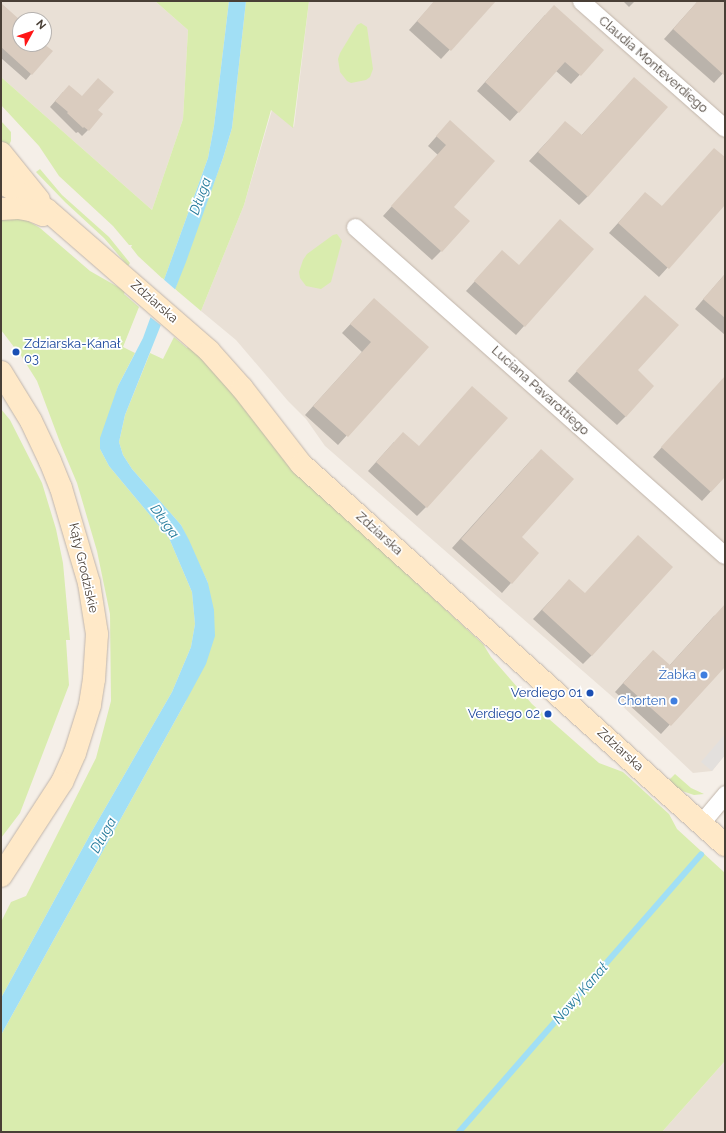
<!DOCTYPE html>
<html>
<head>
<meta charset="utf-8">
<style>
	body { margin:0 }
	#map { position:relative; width:726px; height:1133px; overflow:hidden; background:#f5efe8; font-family:Raleway,sans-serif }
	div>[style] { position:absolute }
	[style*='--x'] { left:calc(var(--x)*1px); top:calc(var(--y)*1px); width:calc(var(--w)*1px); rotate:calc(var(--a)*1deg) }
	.residential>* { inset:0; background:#e9e0d6 }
	.green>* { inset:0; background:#d9ecae }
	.parking>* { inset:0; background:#e3e0dd }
	.water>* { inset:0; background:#a1dff5 }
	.pier>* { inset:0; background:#f5efe8 }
	.shadow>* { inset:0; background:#0003 }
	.stream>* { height:5.5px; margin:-2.75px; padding:0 2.75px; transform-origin:2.75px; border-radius:2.75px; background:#a1dff5 }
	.building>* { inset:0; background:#daccbf }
	.roads { filter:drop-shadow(0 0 1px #c1b5aa) drop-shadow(0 0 1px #c1b5aa) }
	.street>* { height:17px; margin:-8.5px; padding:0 8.5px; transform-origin:8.5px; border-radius:8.5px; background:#fff }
	.secondary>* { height:22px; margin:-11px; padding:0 11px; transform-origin:11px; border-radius:11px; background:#ffe9c8 }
	.dots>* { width:11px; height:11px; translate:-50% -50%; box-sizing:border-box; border:2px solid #fff; border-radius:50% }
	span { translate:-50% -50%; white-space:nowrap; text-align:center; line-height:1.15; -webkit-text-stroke:3.5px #fff; paint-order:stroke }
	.street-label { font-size:13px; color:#493f36 }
	.transit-label { font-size:13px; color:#164399 }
	.left { translate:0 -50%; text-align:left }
	.right { translate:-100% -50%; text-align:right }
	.shop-label { font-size:13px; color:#366cbe }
	.water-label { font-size:14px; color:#237a9b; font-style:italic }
	.frame { position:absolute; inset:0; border:2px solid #493f36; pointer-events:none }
	.north { position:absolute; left:12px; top:12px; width:40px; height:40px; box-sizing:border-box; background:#fff; border:1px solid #b6b2af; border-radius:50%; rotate:50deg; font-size:11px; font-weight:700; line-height:16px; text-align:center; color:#493f36 }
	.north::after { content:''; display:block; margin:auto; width:14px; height:18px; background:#ff1515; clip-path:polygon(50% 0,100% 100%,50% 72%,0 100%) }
</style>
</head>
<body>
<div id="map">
	<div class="residential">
		<div style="clip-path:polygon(evenodd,1px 1px,155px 1px,188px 30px,183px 119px,152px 210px,1px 77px,1px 1px,20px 20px,44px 20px,44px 44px,20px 44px,20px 20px)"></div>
		<div style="clip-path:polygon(309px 1px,725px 1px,725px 755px,712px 771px,693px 773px,615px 699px,325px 446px,306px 419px,288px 401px,236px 340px,201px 311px,244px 205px,272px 110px,294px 127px)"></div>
		<div style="clip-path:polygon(725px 1061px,725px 1132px,662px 1132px)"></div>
	</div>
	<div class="green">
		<div style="clip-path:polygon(155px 1px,229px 1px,214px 126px,208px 158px,164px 280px,138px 256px,131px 247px,132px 245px,129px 245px,113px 226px,59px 176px,39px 146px,1px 105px,1px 77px,152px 210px,183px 119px,188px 30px)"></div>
		<div style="clip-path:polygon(246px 1px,309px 1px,293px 128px,271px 110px,244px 205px,201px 311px,175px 289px,223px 158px,232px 128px)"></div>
		<div style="clip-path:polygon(361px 23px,367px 27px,373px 69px,370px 77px,366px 80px,351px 83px,347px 81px,340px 72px,338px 59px,340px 53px,357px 25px)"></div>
		<div style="clip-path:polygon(1px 121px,11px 132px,11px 141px,8px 147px,1px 140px)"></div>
		<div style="clip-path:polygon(40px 169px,62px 195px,109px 237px,130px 263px,128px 266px,104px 238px,65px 202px,36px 172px)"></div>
		<div style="clip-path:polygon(1px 217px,11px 217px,28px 221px,40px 228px,90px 271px,125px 291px,124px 294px,139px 307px,123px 347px,135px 353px,118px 386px,100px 449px,109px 466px,169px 538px,192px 592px,195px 624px,191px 647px,172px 692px,92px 831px,1px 998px,1px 922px,11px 902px,26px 896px,96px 758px,111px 701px,110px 614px,97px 551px,77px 483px,61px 445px,37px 381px,15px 346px,14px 347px,1px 330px)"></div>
		<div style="clip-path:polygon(337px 234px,342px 241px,331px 282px,321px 289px,306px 286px,300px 278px,299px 272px,303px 260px,307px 254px,333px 235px)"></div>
		<div style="clip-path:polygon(174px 337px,187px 348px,189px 346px,214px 370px,307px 482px,483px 644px,491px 657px,532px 704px,599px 763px,623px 772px,669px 814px,677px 829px,725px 873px,725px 1061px,662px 1132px,1px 1132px,1px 1035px,186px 701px,208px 583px,181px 525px,132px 469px,123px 455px,119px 442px,125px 415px,150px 353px,163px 359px)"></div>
		<div style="clip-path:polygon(1px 409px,10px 420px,42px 483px,56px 529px,63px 563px,70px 640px,66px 640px,69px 685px,20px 813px,1px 838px)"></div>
		<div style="clip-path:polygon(675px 774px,691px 788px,704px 794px,694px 795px,679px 790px,669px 780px)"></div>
	</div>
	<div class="parking">
		<div style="clip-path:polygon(725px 734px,725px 755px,712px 771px,701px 762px)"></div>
	</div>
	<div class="water">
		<div style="clip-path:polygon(229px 1px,246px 1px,232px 128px,223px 158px,186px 262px,125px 415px,119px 442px,123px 455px,132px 469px,181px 525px,189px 540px,208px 583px,214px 610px,215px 636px,206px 664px,186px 701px,1px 1035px,1px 998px,92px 831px,172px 692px,191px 647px,195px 624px,192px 592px,169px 538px,109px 466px,100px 449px,100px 438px,118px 386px,143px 338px,208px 158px,214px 126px)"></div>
	</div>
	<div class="pier">
		<div style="clip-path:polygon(162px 278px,177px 291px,163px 327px,149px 316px)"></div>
	</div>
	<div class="shadow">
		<div style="clip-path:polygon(435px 1px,495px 1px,441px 59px,409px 30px)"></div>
		<div style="clip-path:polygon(623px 1px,635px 1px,629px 7px)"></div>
		<div style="clip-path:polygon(698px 1px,725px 1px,725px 71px,714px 83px,664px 39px)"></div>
		<div style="clip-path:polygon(1px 4px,20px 21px,20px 44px,43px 44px,31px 74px,26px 80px,1px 58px)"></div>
		<div style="clip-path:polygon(545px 15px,603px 50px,571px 84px,556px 71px,510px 121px,477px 91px)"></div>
		<div style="clip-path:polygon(634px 78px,588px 196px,579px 205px,529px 161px,557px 131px,581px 136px)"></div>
		<div style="clip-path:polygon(63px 92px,97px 110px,88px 130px,82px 136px,78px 132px,76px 133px,50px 107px)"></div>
		<div style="clip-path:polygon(450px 121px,452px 207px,441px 251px,432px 260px,383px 216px,438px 155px,428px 146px)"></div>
		<div style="clip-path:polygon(725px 159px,725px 204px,659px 277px,609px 233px,637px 202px,661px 207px)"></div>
		<div style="clip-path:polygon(494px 260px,518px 266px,524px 326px,516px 335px,466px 291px)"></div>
		<div style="clip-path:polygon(725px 274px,725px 335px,695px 309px)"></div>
		<div style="clip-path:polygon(374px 299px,427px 347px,338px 445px,305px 415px,362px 352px,342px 333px)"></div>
		<div style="clip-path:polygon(637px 305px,636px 370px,626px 416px,617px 425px,568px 381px)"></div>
		<div style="clip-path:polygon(725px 377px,725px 476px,702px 501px,653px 457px)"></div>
		<div style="clip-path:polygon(394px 442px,426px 507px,417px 516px,368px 471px)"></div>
		<div style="clip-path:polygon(532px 459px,520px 537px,538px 553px,502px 593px,452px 548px)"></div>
		<div style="clip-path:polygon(561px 589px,585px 594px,592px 655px,583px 664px,533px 619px)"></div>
		<div style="clip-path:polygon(725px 610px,725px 665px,661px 734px,615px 692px,644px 660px,669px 666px,714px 616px)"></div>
	</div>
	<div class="stream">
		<div style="--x:459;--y:1132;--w:368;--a:-48.9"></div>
	</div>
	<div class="building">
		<div style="clip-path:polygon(434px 1px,496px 1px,451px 51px,417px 21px)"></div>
		<div style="clip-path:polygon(698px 1px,725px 1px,725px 76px,673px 29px)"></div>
		<div style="clip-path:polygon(1px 3px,20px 20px,20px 44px,44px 44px,44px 41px,46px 42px,44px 44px,53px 51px,32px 75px,1px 47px)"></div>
		<div style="clip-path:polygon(554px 5px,604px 50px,581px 76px,565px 62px,519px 113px,485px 82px)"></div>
		<div style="clip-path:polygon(634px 77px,668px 107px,588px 197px,538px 152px,565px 121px,582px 135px)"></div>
		<div style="clip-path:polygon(98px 78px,114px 92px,98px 110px,103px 114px,89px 131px,84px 127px,83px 128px,67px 113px,68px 112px,55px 101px,69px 85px,82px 96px)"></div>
		<div style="clip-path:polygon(450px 120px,495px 161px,454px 207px,470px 221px,442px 252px,391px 206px,446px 145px,436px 136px)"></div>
		<div style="clip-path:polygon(714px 148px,725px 157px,725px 205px,669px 269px,618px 223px,645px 192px,662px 206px)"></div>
		<div style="clip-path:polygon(560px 219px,594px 249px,525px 327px,474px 281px,502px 250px,519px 265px)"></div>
		<div style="clip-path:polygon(725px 274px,725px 318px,703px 299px)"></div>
		<div style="clip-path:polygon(645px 295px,679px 325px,638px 370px,654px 386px,626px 417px,576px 371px)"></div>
		<div style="clip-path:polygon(374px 298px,429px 347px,348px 437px,313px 406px,371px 342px,350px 324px)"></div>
		<div style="clip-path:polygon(725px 376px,725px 477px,711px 492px,661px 447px)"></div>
		<div style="clip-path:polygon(472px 386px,508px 418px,427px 508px,376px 462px,403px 432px,419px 446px)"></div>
		<div style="clip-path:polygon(541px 449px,574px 479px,522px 537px,539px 553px,512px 584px,461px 539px)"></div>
		<div style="clip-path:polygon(638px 535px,673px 567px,592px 656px,542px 610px,569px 579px,585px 593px)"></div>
		<div style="clip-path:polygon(725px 604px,725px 667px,671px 726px,623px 683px,653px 650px,670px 665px)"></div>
	</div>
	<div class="roads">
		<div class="street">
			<div style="--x:581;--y:1;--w:192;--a:41.4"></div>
			<div style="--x:355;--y:227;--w:494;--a:41.6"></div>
			<div style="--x:701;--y:823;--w:38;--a:-50"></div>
		</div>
		<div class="secondary">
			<div style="--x:1;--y:153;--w:60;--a:51"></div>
			<div style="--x:1;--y:182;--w:54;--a:31.3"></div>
			<div style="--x:47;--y:210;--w:215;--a:41"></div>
			<div style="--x:209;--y:351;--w:50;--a:48.3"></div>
			<div style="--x:242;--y:388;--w:96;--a:52.2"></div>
			<div style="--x:301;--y:464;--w:570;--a:41.94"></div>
			<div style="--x:1;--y:209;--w:17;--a:-3"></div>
			<div style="--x:18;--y:208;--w:13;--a:9"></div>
			<div style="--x:31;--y:210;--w:13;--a:23"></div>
			<div style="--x:1;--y:372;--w:57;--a:58.5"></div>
			<div style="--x:31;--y:421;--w:44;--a:64.6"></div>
			<div style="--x:50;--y:461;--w:29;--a:68"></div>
			<div style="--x:61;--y:488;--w:99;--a:73.6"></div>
			<div style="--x:89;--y:583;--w:52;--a:81.1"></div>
			<div style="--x:97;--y:634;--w:45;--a:93.8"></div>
			<div style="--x:94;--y:679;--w:26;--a:99"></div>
			<div style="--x:90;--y:705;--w:50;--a:107.4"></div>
			<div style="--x:75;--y:753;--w:32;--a:114"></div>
			<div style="--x:62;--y:782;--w:112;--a:123"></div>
		</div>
	</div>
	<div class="dots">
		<div style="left:16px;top:352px;background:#1a4fb4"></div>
		<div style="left:704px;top:675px;background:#3f7fe0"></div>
		<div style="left:590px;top:693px;background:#1a4fb4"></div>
		<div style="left:674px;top:701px;background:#3f7fe0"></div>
		<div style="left:548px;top:714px;background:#1a4fb4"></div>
	</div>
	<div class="street-label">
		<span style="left:653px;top:65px;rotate:41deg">Claudia Monteverdiego</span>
		<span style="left:154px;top:302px;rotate:41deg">Zdziarska</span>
		<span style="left:540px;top:391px;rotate:42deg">Luciana Pavarottiego</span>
		<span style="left:379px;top:534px;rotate:42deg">Zdziarska</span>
		<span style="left:83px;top:568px;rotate:77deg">Kąty Grodziskie</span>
		<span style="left:620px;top:750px;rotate:42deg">Zdziarska</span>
	</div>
	<div class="transit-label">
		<span class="left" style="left:24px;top:352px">Zdziarska-Kanał<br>03</span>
		<span class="right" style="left:582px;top:693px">Verdiego 01</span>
		<span class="right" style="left:540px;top:714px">Verdiego 02</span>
	</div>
	<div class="shop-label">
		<span class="right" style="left:696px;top:675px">Żabka</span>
		<span class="right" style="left:666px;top:701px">Chorten</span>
	</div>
	<div class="water-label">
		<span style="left:200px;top:196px;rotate:-70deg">Długa</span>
		<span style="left:165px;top:521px;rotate:54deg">Długa</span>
		<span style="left:103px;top:835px;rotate:-61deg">Długa</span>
		<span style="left:580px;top:993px;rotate:-49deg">Nowy Kanał</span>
	</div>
	<div class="frame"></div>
	<div class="north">N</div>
</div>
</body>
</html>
